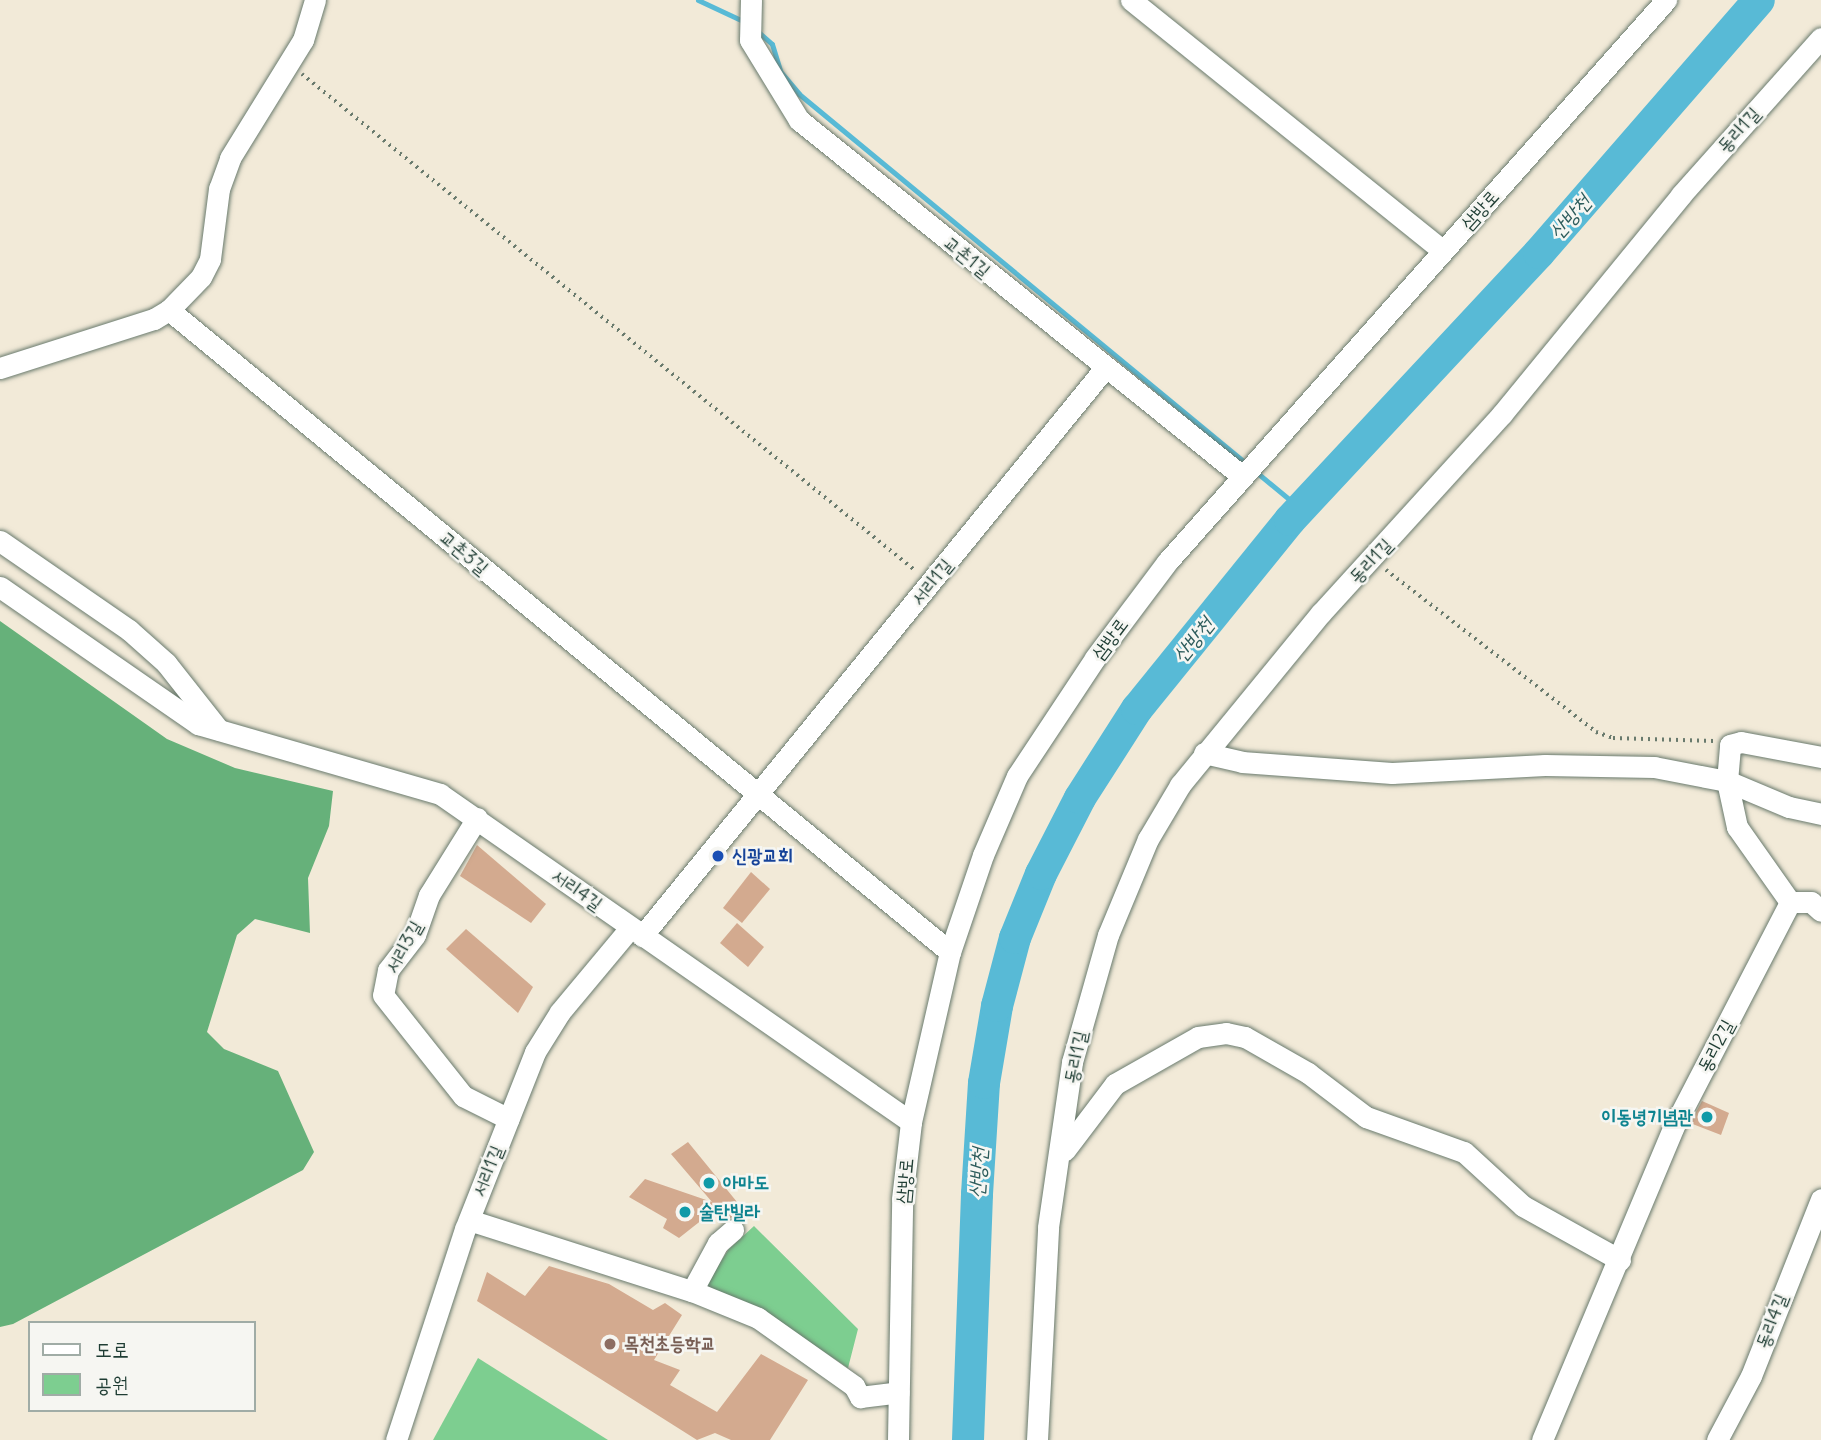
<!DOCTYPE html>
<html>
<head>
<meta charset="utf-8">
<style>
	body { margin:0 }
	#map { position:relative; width:1821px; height:1440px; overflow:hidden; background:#f2ead8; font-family:Delius,"Poor Story",sans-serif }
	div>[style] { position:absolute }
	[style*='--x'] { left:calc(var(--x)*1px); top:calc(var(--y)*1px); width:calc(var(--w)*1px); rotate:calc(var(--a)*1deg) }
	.green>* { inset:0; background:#7dce90 }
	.forest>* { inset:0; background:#66b17a }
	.stream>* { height:5px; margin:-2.5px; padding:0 2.5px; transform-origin:2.5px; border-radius:2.5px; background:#58bad6 }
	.river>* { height:32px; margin:-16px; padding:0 16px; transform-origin:16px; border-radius:16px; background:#58bad6 }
	.building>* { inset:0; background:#d3aa8f }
	.path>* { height:3.5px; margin-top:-1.75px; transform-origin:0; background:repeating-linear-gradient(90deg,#697a6d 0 2px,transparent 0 7px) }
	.roads { filter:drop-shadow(0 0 2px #697a6d) drop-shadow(0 0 2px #697a6d) }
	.minor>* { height:21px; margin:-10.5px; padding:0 10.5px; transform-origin:10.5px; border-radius:10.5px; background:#fff }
	.dots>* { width:19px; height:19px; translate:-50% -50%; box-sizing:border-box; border:4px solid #f6f6f2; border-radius:50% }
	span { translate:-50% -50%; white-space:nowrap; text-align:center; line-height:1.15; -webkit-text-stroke:5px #f6f6f2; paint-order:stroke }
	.street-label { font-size:19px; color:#1f3d34 }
	.transit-label { font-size:19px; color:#164399; font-weight:700 }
	.left { translate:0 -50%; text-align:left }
	.culture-label { font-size:19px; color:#0d838f; font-weight:700 }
	.right { translate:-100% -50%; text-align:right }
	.education-label { font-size:19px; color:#785e54; font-weight:700 }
	.water-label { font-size:21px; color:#2d5c5c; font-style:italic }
	.legend { position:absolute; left:28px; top:1321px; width:228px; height:91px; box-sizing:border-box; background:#f6f6f2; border:2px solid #a0aca6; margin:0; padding:9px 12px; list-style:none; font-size:21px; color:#1f3d34 }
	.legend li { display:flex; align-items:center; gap:14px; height:35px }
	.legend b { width:35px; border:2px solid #a0aca6 }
</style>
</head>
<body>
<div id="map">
	<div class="green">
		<div style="clip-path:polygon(754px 1226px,858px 1329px,848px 1368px,762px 1310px,704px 1287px,729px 1249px)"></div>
		<div style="clip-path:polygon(478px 1358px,608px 1440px,433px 1440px)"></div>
	</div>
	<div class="forest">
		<div style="clip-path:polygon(0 621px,167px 739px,235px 768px,333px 791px,329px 826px,308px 878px,310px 933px,255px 919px,237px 935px,207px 1032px,224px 1049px,278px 1071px,314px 1152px,303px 1170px,13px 1324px,0 1327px)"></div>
	</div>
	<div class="stream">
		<div style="--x:698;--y:0;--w:52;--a:25.1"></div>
		<div style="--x:756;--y:30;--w:21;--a:41"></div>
		<div style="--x:772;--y:44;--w:28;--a:73"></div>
		<div style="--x:780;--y:71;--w:30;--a:50"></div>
		<div style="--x:799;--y:94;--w:582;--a:39.57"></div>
		<div style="--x:1255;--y:471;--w:60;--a:39.6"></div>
	</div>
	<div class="river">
		<div style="--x:968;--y:1440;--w:246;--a:-87.9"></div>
		<div style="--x:977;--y:1194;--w:111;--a:-86.4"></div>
		<div style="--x:984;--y:1083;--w:78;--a:-80.4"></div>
		<div style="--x:997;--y:1006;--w:70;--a:-75.2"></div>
		<div style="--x:1015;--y:938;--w:69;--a:-67.9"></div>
		<div style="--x:1041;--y:874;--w:85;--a:-62.8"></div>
		<div style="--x:1080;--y:798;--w:106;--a:-57.4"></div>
		<div style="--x:1137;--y:709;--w:243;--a:-51"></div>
		<div style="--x:1290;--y:520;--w:365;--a:-47"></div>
		<div style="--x:1539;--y:253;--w:335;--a:-49"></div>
	</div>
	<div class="building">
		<div style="clip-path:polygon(477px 845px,546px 904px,531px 923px,460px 876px)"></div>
		<div style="clip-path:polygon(751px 872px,770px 889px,742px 923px,723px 908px)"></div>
		<div style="clip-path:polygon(737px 923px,764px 947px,748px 967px,720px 943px)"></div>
		<div style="clip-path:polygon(466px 929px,533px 987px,518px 1013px,446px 949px)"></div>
		<div style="clip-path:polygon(1702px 1101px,1729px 1113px,1721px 1135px,1690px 1123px)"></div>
		<div style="clip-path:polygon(688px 1142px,746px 1213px,727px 1219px,717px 1208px,679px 1238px,663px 1228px,667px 1219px,629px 1197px,645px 1179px,712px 1202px,671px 1154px)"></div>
		<div style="clip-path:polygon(549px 1266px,609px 1284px,653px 1310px,665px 1303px,682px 1315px,654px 1360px,680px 1370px,670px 1385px,717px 1412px,761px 1354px,808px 1380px,770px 1440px,731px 1440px,715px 1433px,697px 1440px,477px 1301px,487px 1272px,525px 1296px)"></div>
	</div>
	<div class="path">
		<div style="--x:302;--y:74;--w:790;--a:38.99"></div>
		<div style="--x:1386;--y:570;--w:265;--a:37.6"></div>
		<div style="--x:1596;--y:732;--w:18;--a:19"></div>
		<div style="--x:1613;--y:738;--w:101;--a:1.7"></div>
	</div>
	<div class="roads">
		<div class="minor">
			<div style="--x:751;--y:0;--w:40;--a:91.4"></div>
			<div style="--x:750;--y:40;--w:94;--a:58.5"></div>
			<div style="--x:799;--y:120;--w:568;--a:38.79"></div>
			<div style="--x:1131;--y:0;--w:400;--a:38.8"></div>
			<div style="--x:169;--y:310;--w:1011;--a:39.42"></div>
			<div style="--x:0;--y:368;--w:162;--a:-17.7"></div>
			<div style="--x:154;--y:319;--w:17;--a:-31"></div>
			<div style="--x:169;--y:310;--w:46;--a:-45.9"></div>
			<div style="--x:201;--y:277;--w:20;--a:-63"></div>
			<div style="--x:210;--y:259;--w:71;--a:-82.7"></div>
			<div style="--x:219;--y:189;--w:33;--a:-70"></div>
			<div style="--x:230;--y:158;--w:139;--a:-58.3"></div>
			<div style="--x:303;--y:40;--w:42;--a:-73.3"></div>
			<div style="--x:0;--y:541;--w:157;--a:34.6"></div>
			<div style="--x:129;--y:630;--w:50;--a:41.7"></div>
			<div style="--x:166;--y:663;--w:85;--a:51.7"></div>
			<div style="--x:0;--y:587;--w:241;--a:34.7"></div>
			<div style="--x:198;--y:724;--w:252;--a:16.1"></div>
			<div style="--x:440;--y:794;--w:574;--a:34.85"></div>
			<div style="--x:1204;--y:753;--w:39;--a:13"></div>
			<div style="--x:1242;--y:762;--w:150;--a:4.2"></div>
			<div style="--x:1392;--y:773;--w:153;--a:-3"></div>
			<div style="--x:1545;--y:765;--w:109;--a:1.1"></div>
			<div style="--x:1654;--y:767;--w:74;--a:10.9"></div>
			<div style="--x:1727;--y:781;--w:67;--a:22.8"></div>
			<div style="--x:1789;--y:807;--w:33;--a:12"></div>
			<div style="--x:477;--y:818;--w:91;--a:121.9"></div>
			<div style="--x:429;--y:895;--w:42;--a:109.3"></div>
			<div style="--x:415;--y:935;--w:44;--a:127.6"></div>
			<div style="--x:388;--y:970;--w:25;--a:101"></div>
			<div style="--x:383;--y:995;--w:129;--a:51.6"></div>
			<div style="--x:463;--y:1096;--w:51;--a:26.6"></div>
			<div style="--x:1790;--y:902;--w:21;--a:0"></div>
			<div style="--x:1811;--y:902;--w:13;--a:42"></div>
			<div style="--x:642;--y:936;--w:733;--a:-50.82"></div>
			<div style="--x:1065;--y:1150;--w:83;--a:-52.9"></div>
			<div style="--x:1115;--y:1084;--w:95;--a:-29.5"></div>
			<div style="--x:1198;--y:1037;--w:28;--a:-8"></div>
			<div style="--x:1226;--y:1033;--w:19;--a:12"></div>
			<div style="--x:1245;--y:1037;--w:73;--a:29.7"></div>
			<div style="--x:1308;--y:1073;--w:73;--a:37.2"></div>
			<div style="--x:1366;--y:1117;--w:104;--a:19.7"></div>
			<div style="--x:1464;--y:1152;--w:80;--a:42.5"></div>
			<div style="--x:1523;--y:1206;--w:111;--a:29.1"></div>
			<div style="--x:469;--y:1220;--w:234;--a:17.7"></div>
			<div style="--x:692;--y:1291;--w:71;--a:22.2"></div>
			<div style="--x:758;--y:1318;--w:118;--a:35.3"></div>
			<div style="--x:854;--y:1386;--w:13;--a:61"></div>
			<div style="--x:860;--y:1397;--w:39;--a:-7"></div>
			<div style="--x:692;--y:1291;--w:55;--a:-61.6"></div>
			<div style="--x:718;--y:1243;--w:20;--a:-41"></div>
			<div style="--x:396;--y:1440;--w:222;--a:-71.9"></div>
			<div style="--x:465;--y:1229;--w:190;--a:-68.4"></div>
			<div style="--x:535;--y:1052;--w:47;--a:-58"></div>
			<div style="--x:560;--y:1012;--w:109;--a:-50.2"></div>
			<div style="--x:898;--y:1440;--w:241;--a:-89"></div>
			<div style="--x:902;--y:1199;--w:78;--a:-83.3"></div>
			<div style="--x:911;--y:1122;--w:174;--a:-77.1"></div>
			<div style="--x:950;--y:952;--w:102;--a:-71.2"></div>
			<div style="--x:983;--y:855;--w:86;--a:-66.7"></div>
			<div style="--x:1017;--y:776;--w:141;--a:-56.5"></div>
			<div style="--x:1095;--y:658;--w:120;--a:-53.1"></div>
			<div style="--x:1167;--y:562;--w:752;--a:-48.4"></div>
			<div style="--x:1037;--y:1440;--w:213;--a:-87"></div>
			<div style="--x:1048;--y:1227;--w:167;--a:-81.7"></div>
			<div style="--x:1072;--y:1062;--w:132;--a:-74.2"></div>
			<div style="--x:1108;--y:935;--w:104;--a:-67.4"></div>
			<div style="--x:1148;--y:839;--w:63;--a:-59.3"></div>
			<div style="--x:1180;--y:785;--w:222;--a:-50.7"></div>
			<div style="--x:1321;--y:613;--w:269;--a:-47.7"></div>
			<div style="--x:1502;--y:414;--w:283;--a:-50.7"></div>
			<div style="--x:1681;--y:195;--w:210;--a:-48.3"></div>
			<div style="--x:1542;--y:1440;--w:338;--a:-67.2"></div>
			<div style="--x:1673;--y:1128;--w:254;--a:-62.6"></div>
			<div style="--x:1790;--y:902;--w:92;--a:-125.2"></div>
			<div style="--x:1737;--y:827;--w:47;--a:-102.3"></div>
			<div style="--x:1727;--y:781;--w:36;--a:-85"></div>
			<div style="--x:1730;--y:745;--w:11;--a:-15"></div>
			<div style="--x:1741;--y:742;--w:81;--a:10.6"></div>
			<div style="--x:1717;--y:1440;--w:72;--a:-62"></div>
			<div style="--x:1751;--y:1376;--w:190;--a:-68.4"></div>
		</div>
	</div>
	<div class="dots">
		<div style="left:718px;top:856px;background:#1a4fb4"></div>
		<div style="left:1707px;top:1117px;background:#0f9aa8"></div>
		<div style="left:709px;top:1183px;background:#0f9aa8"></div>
		<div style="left:685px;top:1212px;background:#0f9aa8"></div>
		<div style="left:610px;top:1344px;background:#8d6e63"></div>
	</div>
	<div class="street-label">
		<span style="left:1739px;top:130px;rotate:-48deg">동리1길</span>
		<span style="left:1480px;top:210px;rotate:-48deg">삼방로</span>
		<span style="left:967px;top:257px;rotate:39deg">교촌1길</span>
		<span style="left:464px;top:553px;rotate:40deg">교촌3길</span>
		<span style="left:1371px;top:561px;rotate:-47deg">동리1길</span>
		<span style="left:932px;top:582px;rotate:-51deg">서리1길</span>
		<span style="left:1110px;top:639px;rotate:-53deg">삼방로</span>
		<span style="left:577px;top:890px;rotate:35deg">서리4길</span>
		<span style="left:404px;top:947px;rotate:-61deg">서리3길</span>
		<span style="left:1716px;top:1046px;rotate:-62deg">동리2길</span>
		<span style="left:1076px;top:1057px;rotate:-79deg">동리1길</span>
		<span style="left:488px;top:1171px;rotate:-68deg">서리1길</span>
		<span style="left:905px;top:1181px;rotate:-85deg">삼방로</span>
		<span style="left:1772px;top:1321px;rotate:-69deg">동리4길</span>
	</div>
	<div class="transit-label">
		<span class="left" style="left:732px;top:856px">신광교회</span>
	</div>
	<div class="culture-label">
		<span class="right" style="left:1693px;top:1117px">이동녕기념관</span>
		<span class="left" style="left:723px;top:1183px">아마도</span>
		<span class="left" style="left:699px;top:1212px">술탄빌라</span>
	</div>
	<div class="education-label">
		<span class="left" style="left:624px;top:1344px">목천초등학교</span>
	</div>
	<div class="water-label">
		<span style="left:1570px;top:217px;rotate:-49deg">산방천</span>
		<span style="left:1193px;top:640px;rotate:-51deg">산방천</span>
		<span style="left:978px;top:1173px;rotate:-86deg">산방천</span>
	</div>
	<ul class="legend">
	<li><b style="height:9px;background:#fff"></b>도로</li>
	<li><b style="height:19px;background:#7dce90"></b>공원</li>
	</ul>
</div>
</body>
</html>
